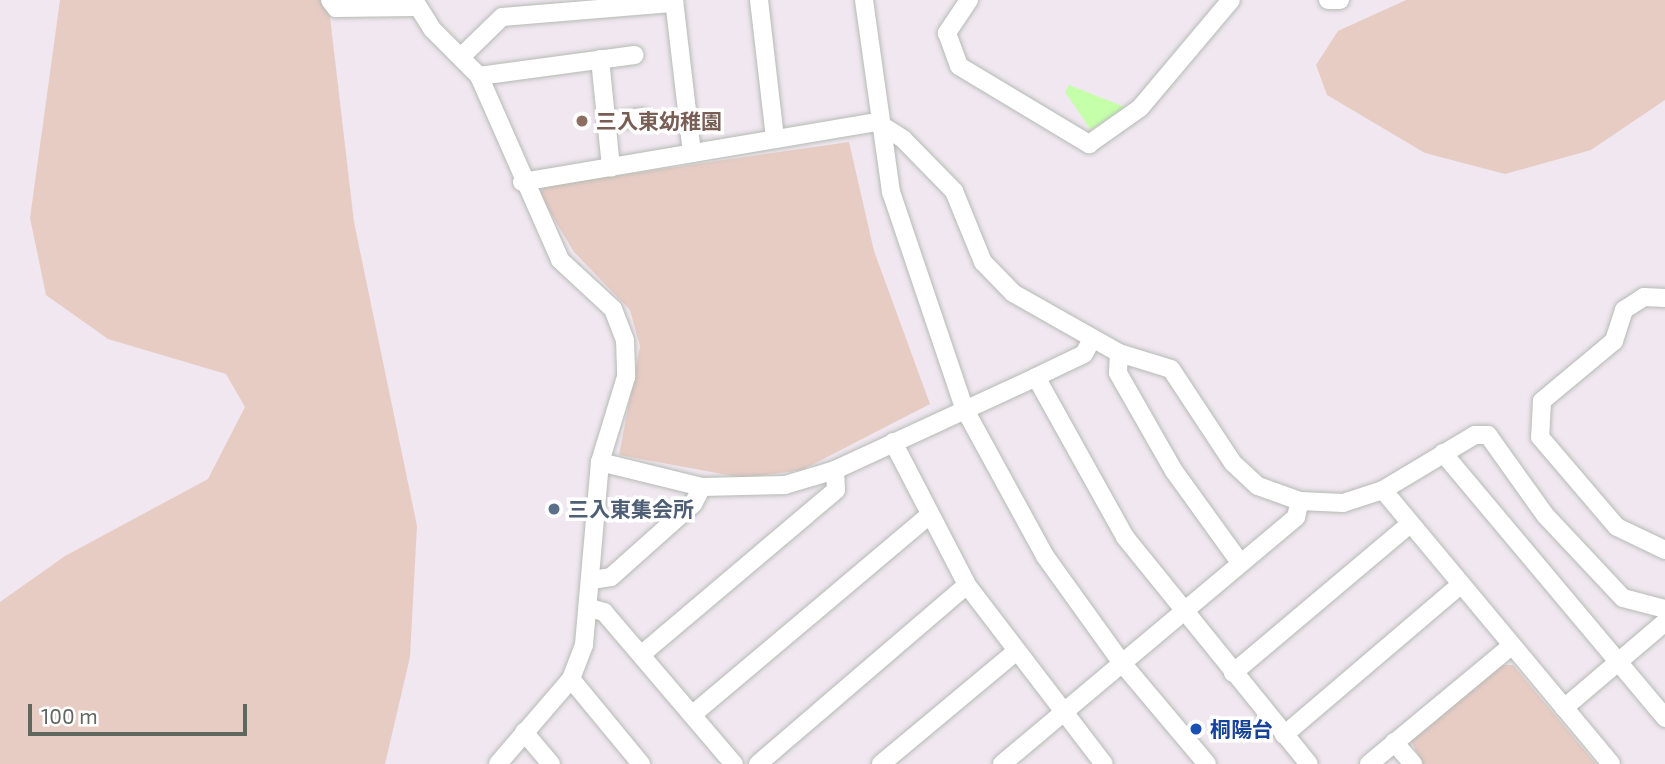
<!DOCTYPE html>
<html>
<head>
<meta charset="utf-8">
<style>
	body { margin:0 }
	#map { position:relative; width:1665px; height:764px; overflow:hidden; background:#f0e7f0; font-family:"Exo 2","Noto Sans JP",sans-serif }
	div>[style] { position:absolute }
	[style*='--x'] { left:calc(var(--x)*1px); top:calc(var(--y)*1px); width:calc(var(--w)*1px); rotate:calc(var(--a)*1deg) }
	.green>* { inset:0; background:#e7ccc4 }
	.water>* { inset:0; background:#c6ffa9 }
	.roads { filter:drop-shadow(0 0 2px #b5bbb4) drop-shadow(0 0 2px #b5bbb4) }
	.minor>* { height:18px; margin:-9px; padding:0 9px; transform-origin:9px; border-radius:9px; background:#fff }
	.dots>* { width:19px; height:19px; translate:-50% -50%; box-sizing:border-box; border:4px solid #fff; border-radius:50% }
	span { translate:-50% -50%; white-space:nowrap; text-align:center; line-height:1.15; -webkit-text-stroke:7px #fff; paint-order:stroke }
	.education-label { font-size:21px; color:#785e54; font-weight:700 }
	.left { translate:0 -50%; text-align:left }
	.service-label { font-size:21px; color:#4e5e75; font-weight:700 }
	.transit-label { font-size:21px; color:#164399; font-weight:700 }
	.scale { position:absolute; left:28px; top:704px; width:219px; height:32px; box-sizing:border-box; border:4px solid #60675e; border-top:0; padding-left:9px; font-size:21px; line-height:24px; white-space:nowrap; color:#60675e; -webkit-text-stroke:5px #fff; paint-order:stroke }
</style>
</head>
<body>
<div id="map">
	<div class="green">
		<div style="clip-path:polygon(60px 0,328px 0,354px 222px,417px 526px,410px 657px,385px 764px,0 764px,0 602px,65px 556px,208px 479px,245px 407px,226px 374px,108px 339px,46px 295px,30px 218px)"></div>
		<div style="clip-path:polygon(1406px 0,1665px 0,1665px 100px,1591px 150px,1505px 174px,1425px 153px,1327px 95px,1316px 65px,1338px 31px)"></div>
		<div style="clip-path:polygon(849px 142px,874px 251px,930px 404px,802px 470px,744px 478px,619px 455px,640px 346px,630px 310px,574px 252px,539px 194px,545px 186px)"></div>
		<div style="clip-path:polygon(1502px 665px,1513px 665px,1596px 764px,1423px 764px,1410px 739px)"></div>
	</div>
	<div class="water">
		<div style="clip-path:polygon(1069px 85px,1125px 107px,1091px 130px,1065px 92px)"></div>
	</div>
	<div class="roads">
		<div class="minor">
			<div style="--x:330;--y:0;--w:10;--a:53"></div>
			<div style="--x:336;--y:8;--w:79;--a:-0.7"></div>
			<div style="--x:414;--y:0;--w:34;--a:58"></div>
			<div style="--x:432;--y:29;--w:66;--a:45"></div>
			<div style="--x:479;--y:76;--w:201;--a:66.2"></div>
			<div style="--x:560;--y:260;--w:72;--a:42.8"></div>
			<div style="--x:613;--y:309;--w:33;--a:69"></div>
			<div style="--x:625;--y:340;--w:37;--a:88"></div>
			<div style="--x:626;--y:377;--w:89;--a:107"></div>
			<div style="--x:600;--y:462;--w:184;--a:95"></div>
			<div style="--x:584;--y:645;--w:36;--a:111"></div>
			<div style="--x:571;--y:679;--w:112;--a:130.7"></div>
			<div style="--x:674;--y:0;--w:154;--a:83.3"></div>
			<div style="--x:759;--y:0;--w:140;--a:83.4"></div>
			<div style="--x:864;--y:0;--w:194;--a:82"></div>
			<div style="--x:891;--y:192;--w:228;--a:71.3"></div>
			<div style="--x:964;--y:408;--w:169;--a:61.3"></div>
			<div style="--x:1045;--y:556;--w:132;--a:54.3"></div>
			<div style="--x:1122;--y:663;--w:132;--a:49.9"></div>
			<div style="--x:969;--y:0;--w:40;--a:124"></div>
			<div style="--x:947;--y:33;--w:35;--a:70"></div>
			<div style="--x:959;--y:66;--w:152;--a:31"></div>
			<div style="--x:1089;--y:144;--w:62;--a:-35.2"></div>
			<div style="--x:1140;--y:108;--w:141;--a:-49.9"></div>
			<div style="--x:1328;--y:0;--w:12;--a:0"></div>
			<div style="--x:462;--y:56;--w:56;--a:-44.3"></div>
			<div style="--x:502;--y:17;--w:173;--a:-4.7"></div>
			<div style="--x:600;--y:59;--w:109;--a:84.2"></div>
			<div style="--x:479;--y:76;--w:157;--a:-7.7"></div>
			<div style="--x:607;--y:122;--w:36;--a:-8"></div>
			<div style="--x:522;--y:182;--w:359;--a:-9.6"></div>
			<div style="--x:876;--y:122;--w:32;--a:32"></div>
			<div style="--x:903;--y:139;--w:73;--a:45.6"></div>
			<div style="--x:954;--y:191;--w:77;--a:67.8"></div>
			<div style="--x:983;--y:262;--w:43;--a:45.9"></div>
			<div style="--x:1013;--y:293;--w:122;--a:29.5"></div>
			<div style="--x:1119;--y:353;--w:54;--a:17.1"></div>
			<div style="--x:1171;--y:369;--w:113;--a:56.6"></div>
			<div style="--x:1233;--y:463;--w:34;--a:43"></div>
			<div style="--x:1258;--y:486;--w:45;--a:19.7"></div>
			<div style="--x:1300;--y:501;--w:43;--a:2.7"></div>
			<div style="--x:1343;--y:503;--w:42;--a:-18"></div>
			<div style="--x:1383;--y:490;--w:107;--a:-30.9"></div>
			<div style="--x:1475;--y:435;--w:13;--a:0"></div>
			<div style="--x:1488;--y:435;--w:98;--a:54.5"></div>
			<div style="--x:1545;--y:515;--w:114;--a:46.8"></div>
			<div style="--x:1623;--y:598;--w:43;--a:14.7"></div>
			<div style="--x:1665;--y:298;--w:21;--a:-177"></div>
			<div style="--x:1644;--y:297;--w:24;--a:147"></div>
			<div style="--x:1624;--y:310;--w:33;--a:108"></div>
			<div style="--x:1614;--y:341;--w:94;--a:140.2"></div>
			<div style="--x:1542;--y:401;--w:36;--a:93"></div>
			<div style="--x:1540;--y:437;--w:118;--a:49.5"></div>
			<div style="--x:1617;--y:527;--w:53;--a:25.6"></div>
			<div style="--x:1119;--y:353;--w:20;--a:93"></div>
			<div style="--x:1118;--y:373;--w:113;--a:60.3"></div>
			<div style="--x:1174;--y:471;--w:111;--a:54.2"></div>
			<div style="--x:1036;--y:377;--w:183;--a:60.9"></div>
			<div style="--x:1125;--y:537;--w:292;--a:51"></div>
			<div style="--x:893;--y:442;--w:161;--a:62.6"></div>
			<div style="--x:967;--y:585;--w:225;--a:52.6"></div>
			<div style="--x:1443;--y:453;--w:346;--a:50"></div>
			<div style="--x:600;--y:462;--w:105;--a:13.8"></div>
			<div style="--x:702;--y:487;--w:83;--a:-1.4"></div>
			<div style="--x:785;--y:485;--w:52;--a:-16.7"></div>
			<div style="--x:835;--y:470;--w:221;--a:-24.8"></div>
			<div style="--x:1036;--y:377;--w:53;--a:-25.6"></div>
			<div style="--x:1084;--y:354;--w:17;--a:-62"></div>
			<div style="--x:1383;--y:490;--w:356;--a:50.2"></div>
			<div style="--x:592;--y:580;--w:19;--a:-9"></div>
			<div style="--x:611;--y:577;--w:110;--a:-41.7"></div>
			<div style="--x:693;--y:504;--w:19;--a:-62"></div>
			<div style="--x:590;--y:608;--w:15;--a:16"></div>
			<div style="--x:604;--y:612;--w:200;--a:49.5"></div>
			<div style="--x:642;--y:654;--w:254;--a:-40.2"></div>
			<div style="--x:836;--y:490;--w:20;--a:-93"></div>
			<div style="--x:1233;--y:673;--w:231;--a:-40.1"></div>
			<div style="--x:571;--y:679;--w:110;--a:50.5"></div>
			<div style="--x:1564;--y:708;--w:133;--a:-40.4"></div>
			<div style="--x:692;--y:715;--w:309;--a:-40.1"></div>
			<div style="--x:524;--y:732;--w:42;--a:49.8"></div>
			<div style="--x:1284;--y:735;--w:230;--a:-40.4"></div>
			<div style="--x:1394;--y:742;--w:29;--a:49"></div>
			<div style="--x:758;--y:764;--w:275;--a:-40.6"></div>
			<div style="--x:881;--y:764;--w:173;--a:-39.8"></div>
			<div style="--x:1002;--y:764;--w:384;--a:-40"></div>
			<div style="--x:1296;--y:517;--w:16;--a:-76"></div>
			<div style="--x:1369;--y:764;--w:183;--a:-39.7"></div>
		</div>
	</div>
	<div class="dots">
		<div style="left:582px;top:121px;background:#8d6e63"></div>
		<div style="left:554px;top:509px;background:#5c6f8a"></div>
		<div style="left:1196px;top:729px;background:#1a4fb4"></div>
	</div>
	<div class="education-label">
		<span class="left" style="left:596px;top:121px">三入東幼稚園</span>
	</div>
	<div class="service-label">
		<span class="left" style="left:568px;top:509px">三入東集会所</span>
	</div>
	<div class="transit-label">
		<span class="left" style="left:1210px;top:729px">桐陽台</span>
	</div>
	<div class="scale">100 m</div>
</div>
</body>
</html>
